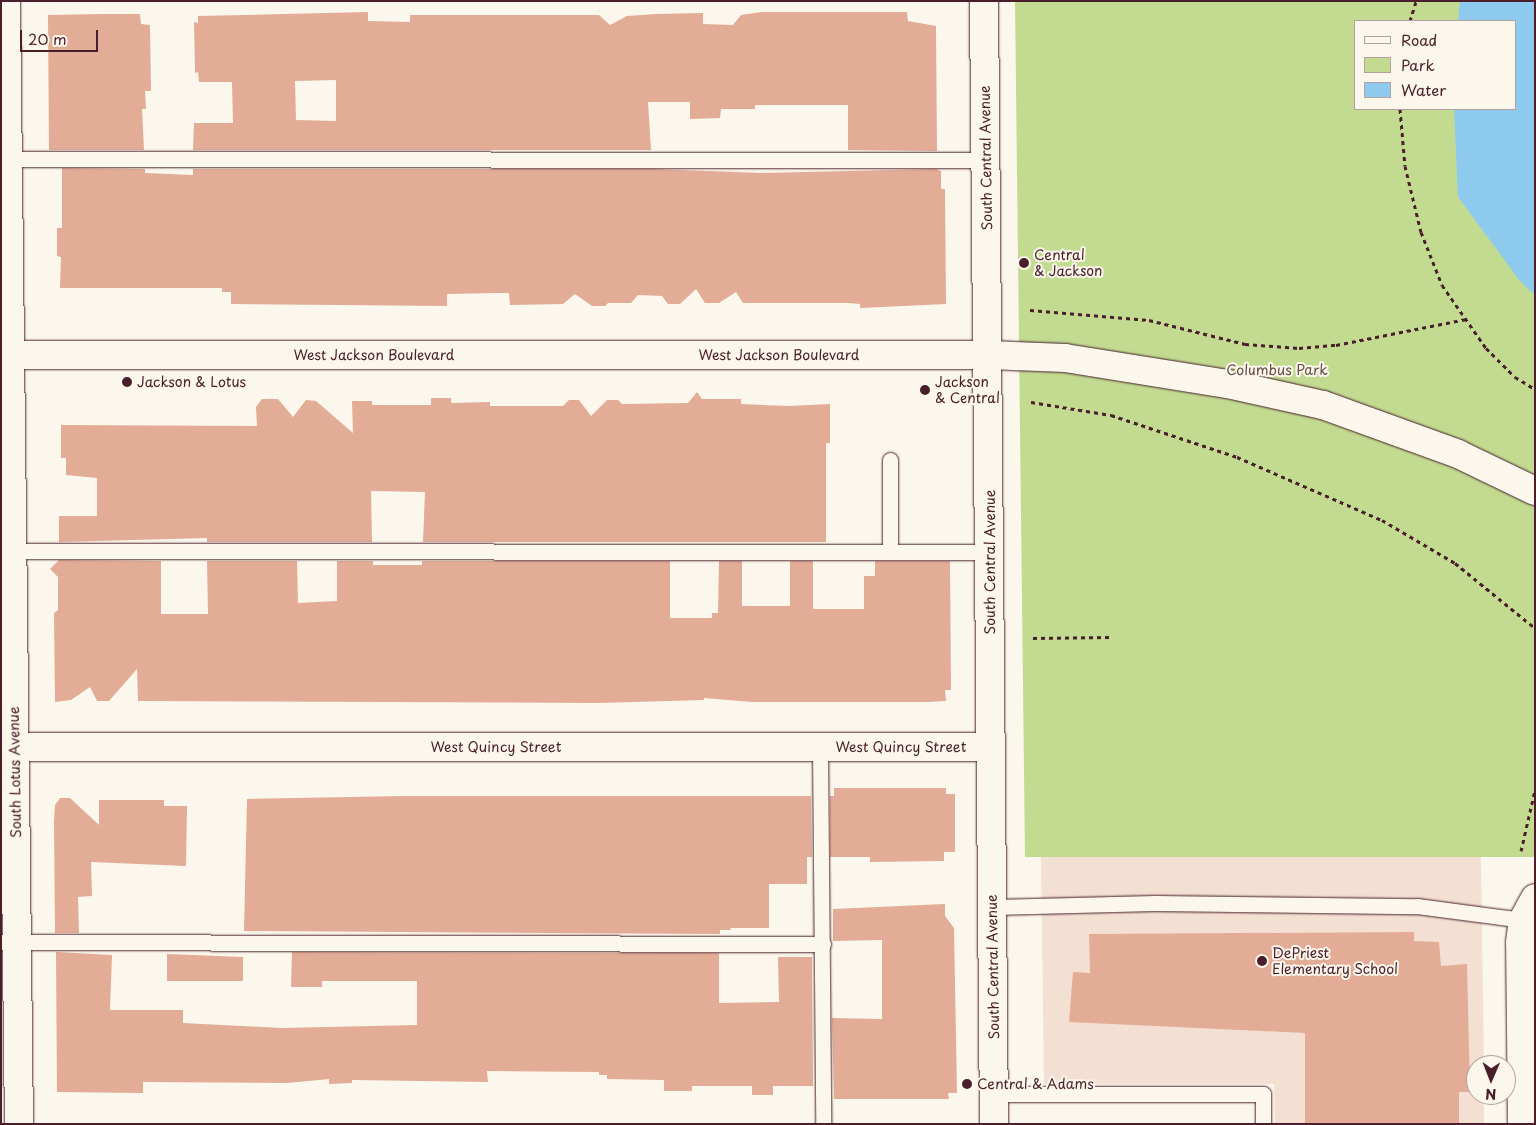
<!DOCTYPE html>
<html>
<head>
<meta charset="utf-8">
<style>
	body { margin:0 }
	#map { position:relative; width:1536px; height:1125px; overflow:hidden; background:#fbf7ec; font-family:"Playpen Sans",sans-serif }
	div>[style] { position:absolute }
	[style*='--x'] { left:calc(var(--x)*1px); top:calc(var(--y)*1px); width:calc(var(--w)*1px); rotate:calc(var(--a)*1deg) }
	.built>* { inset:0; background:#f4e0d2 }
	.green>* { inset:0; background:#c3db91 }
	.water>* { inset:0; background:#8dcaee }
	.building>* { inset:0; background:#e2ac97 }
	.path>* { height:3px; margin-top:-1.5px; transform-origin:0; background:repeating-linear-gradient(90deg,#4a1f2b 0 4px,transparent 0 8px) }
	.roads { filter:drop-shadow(0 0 1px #4a1f2b) drop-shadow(0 0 1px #4a1f2b) }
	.lane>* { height:15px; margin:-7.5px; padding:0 7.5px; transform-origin:7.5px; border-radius:7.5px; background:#fbf7ec }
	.street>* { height:28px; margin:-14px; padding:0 14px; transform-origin:14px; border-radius:14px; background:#fbf7ec }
	.secondary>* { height:28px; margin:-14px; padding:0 14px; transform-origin:14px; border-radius:14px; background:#fbf7ec }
	.dots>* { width:14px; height:14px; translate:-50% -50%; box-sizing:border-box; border:2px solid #fbf7ec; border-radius:50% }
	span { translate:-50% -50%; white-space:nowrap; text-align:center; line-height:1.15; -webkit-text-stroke:4px #fbf7ec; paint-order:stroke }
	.street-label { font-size:14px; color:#4a1f2b }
	.poi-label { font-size:14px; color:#4a1f2b }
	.left { translate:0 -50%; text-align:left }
	.park-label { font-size:14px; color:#684e44 }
	.frame { position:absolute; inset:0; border:2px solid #4a1f2b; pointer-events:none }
	.legend { position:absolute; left:1354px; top:20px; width:162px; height:90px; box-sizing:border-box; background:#fbf7ec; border:1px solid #b4a19f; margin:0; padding:6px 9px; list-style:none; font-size:15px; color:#4a1f2b }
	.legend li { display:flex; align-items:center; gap:10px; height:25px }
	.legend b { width:25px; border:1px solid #b4a19f }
	.north { position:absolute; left:1466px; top:1055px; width:50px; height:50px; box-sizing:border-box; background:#fbf7ec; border:1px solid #b4a19f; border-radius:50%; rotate:181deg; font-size:14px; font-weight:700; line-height:20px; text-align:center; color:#4a1f2b }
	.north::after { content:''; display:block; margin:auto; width:18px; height:22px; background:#4a1f2b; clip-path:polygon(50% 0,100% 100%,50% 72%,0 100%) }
	.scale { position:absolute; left:20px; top:30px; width:78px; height:22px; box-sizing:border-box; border:2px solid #4a1f2b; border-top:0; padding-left:6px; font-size:15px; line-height:18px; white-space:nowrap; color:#4a1f2b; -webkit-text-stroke:4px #fbf7ec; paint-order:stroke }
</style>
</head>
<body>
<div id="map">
	<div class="built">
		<div style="clip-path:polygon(1041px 857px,1481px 857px,1484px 1065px,1476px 1065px,1476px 1095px,1484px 1095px,1484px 1124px,1275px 1124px,1274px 1084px,1044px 1084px)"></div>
	</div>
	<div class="green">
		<div style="clip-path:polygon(evenodd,1015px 1px,1535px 1px,1535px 857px,1025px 857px,1015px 1px,1355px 21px,1515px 21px,1515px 109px,1355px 109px,1355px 21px)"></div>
	</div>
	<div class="water">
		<div style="clip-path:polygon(1460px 1px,1535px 1px,1535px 295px,1520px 281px,1458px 197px,1454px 109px,1515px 109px,1515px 21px,1458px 21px)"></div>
	</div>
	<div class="building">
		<div style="clip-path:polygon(evenodd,368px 12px,368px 21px,410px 22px,410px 15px,599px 15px,610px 25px,627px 16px,656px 14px,703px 13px,703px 24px,733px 25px,741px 15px,762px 12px,907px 12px,908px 21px,936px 26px,937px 151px,848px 150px,848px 105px,755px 105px,755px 109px,721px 109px,720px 118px,690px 119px,690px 102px,648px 102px,651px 150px,193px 150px,194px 123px,233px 123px,232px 82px,199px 82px,198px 72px,195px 73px,194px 22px,198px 23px,198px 16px,368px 12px,336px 80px,336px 121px,296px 120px,295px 81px,336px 80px)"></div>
		<div style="clip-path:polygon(102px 14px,140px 14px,141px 24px,150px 25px,151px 91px,145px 91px,146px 109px,142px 109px,144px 150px,49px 150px,48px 15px)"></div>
		<div style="clip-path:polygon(62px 168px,145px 169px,145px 173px,193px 175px,193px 169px,652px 169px,762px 173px,936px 169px,941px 171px,941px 189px,945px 189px,946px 304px,860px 308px,860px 304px,848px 303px,743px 303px,736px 292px,719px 303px,705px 303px,696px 289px,680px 304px,668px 304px,662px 296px,638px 295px,631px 303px,608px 303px,605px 306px,592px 306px,575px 294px,563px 304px,510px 305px,509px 293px,497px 293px,447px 294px,447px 306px,231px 304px,231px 292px,222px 292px,222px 288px,60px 288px,61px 257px,57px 256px,57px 228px,62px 228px)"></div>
		<div style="clip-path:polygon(697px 392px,702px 399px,741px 399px,741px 404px,789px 406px,830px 404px,830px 443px,826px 443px,826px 542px,423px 542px,425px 492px,371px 491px,372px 542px,207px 542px,207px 538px,59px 542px,59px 516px,97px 516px,97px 478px,66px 475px,66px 458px,61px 458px,61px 425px,257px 426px,256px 407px,262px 399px,278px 399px,293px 417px,306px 400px,316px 401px,353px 433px,352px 401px,372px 401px,372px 405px,431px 405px,431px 398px,451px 398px,451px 403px,490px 402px,490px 406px,563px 406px,569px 400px,579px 400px,591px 416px,607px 400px,618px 400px,622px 404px,688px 403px)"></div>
		<div style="clip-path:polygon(59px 560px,161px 561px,161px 614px,208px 614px,207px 561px,297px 561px,298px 603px,337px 601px,337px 561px,373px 561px,373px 565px,422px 565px,422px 561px,670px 561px,670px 618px,712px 618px,712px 613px,718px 613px,719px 561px,742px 561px,742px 606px,790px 606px,790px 561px,813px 561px,813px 609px,864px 609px,864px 576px,875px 576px,875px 561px,950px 561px,951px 690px,945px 690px,946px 701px,926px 702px,752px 702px,704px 698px,704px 700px,598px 703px,138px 701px,137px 669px,109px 701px,97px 701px,90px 687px,71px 700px,55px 702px,54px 613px,58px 610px,58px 577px,50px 569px)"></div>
		<div style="clip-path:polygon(834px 788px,946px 788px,946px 794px,955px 794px,955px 852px,944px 852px,944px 861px,870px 862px,870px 857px,830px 857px,830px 796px,834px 796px)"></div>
		<div style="clip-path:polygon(404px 796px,811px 796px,812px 857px,807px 857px,807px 884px,769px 884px,769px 928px,730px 928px,731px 930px,720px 930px,720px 934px,244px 931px,247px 799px)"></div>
		<div style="clip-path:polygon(60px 798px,70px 798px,99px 825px,99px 800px,164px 800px,164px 806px,187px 806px,186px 866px,91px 862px,92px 896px,78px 897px,79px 933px,55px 933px,54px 821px,55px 805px)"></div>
		<div style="clip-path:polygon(945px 904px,945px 916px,954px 928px,957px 1093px,948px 1093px,949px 1099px,834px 1099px,832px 1018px,882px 1019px,882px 940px,833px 941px,833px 909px)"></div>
		<div style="clip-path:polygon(1414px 932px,1414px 941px,1439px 942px,1441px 966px,1467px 964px,1470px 1092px,1459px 1092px,1459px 1124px,1305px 1124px,1305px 1033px,1069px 1022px,1073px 972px,1090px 973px,1089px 934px)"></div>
		<div style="clip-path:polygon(56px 952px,112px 955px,110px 1010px,183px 1010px,183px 1023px,281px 1028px,417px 1025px,417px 981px,322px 981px,322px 987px,291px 987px,292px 952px,719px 953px,719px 1003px,779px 1002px,778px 957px,812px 957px,813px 1086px,773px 1086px,773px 1095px,752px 1095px,752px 1086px,692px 1086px,692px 1091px,664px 1091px,664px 1080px,607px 1079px,607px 1075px,599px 1075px,599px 1072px,487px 1071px,488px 1082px,352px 1080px,352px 1083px,329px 1084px,329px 1079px,287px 1083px,143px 1082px,143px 1093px,57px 1092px)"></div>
		<div style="clip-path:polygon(167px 954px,243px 957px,243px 981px,167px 981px)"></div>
	</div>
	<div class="path">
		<div style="--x:1410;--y:21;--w:21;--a:-73"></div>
		<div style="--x:1400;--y:109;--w:57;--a:85"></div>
		<div style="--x:1405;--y:166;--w:68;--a:76.4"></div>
		<div style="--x:1421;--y:232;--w:57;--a:68.4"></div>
		<div style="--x:1442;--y:285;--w:77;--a:55.1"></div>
		<div style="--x:1486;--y:348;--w:41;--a:45"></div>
		<div style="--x:1515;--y:377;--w:23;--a:31"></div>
		<div style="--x:1030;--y:310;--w:119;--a:4.8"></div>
		<div style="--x:1149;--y:320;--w:99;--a:14"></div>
		<div style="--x:1245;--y:344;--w:54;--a:4.2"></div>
		<div style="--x:1299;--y:348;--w:37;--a:-5"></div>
		<div style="--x:1336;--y:345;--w:133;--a:-11.3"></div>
		<div style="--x:1031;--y:402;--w:81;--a:9.2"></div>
		<div style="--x:1111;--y:415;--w:133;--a:18.4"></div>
		<div style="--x:1237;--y:457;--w:158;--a:23.5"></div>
		<div style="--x:1382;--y:520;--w:85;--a:30.5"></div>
		<div style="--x:1455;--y:563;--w:103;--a:39.1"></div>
		<div style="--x:1033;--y:638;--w:78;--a:-0.7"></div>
		<div style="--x:1521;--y:851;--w:63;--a:-77.1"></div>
	</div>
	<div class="roads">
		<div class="lane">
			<div style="--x:2;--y:159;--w:984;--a:0.06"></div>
			<div style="--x:890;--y:460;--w:92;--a:90"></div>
			<div style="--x:5;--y:551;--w:985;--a:0.06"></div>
			<div style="--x:820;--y:747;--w:377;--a:89.5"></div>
			<div style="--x:993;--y:907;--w:162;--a:-1.4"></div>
			<div style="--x:1155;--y:903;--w:262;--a:0.7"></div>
			<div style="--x:1417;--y:906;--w:107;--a:7.5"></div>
			<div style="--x:1;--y:942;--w:822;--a:0.14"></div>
			<div style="--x:994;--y:1094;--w:269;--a:0"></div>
			<div style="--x:1263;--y:1094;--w:30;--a:90"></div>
		</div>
		<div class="street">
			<div style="--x:6;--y:1;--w:1123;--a:89.34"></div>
			<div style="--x:1;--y:747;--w:990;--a:0"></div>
			<div style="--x:1522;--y:1124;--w:181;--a:-90.6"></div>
			<div style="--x:1520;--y:943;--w:23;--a:-83"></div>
			<div style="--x:1523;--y:920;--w:25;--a:-61"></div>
		</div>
		<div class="secondary">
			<div style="--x:984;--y:1;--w:1123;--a:89.49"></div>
			<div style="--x:1;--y:355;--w:988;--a:0"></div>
			<div style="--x:989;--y:355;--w:76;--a:2.3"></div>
			<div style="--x:1065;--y:358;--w:165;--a:9.1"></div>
			<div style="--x:1228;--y:384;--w:97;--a:12.5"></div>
			<div style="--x:1323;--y:405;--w:144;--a:19.9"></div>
			<div style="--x:1458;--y:454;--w:85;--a:25.7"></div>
		</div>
	</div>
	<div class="dots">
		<div style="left:1024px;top:263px;background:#4a1f2b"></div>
		<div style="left:127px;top:382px;background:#4a1f2b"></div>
		<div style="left:925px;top:390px;background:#4a1f2b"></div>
		<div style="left:1262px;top:961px;background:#4a1f2b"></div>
		<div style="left:967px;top:1084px;background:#4a1f2b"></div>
	</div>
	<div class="street-label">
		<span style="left:986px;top:158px;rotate:-91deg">South Central Avenue</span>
		<span style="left:374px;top:355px">West Jackson Boulevard</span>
		<span style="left:779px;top:355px">West Jackson Boulevard</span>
		<span style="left:990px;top:562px;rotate:-90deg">South Central Avenue</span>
		<span style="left:496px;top:747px">West Quincy Street</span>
		<span style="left:901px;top:747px">West Quincy Street</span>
		<span style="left:15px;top:772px;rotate:-91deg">South Lotus Avenue</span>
		<span style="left:993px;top:967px;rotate:-91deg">South Central Avenue</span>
	</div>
	<div class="poi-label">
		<span class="left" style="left:1034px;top:263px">Central<br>&amp; Jackson</span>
		<span class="left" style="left:137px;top:382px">Jackson &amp; Lotus</span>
		<span class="left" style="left:935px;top:390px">Jackson<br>&amp; Central</span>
		<span class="left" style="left:1272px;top:961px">DePriest<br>Elementary School</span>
		<span class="left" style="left:977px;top:1084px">Central &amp; Adams</span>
	</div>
	<div class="park-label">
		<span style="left:1277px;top:370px">Columbus Park</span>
	</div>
	<div class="frame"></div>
	<ul class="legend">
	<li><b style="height:6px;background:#fbf7ec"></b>Road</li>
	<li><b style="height:14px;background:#c3db91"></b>Park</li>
	<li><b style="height:14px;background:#8dcaee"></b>Water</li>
	</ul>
	<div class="north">N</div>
	<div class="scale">20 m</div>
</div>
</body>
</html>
